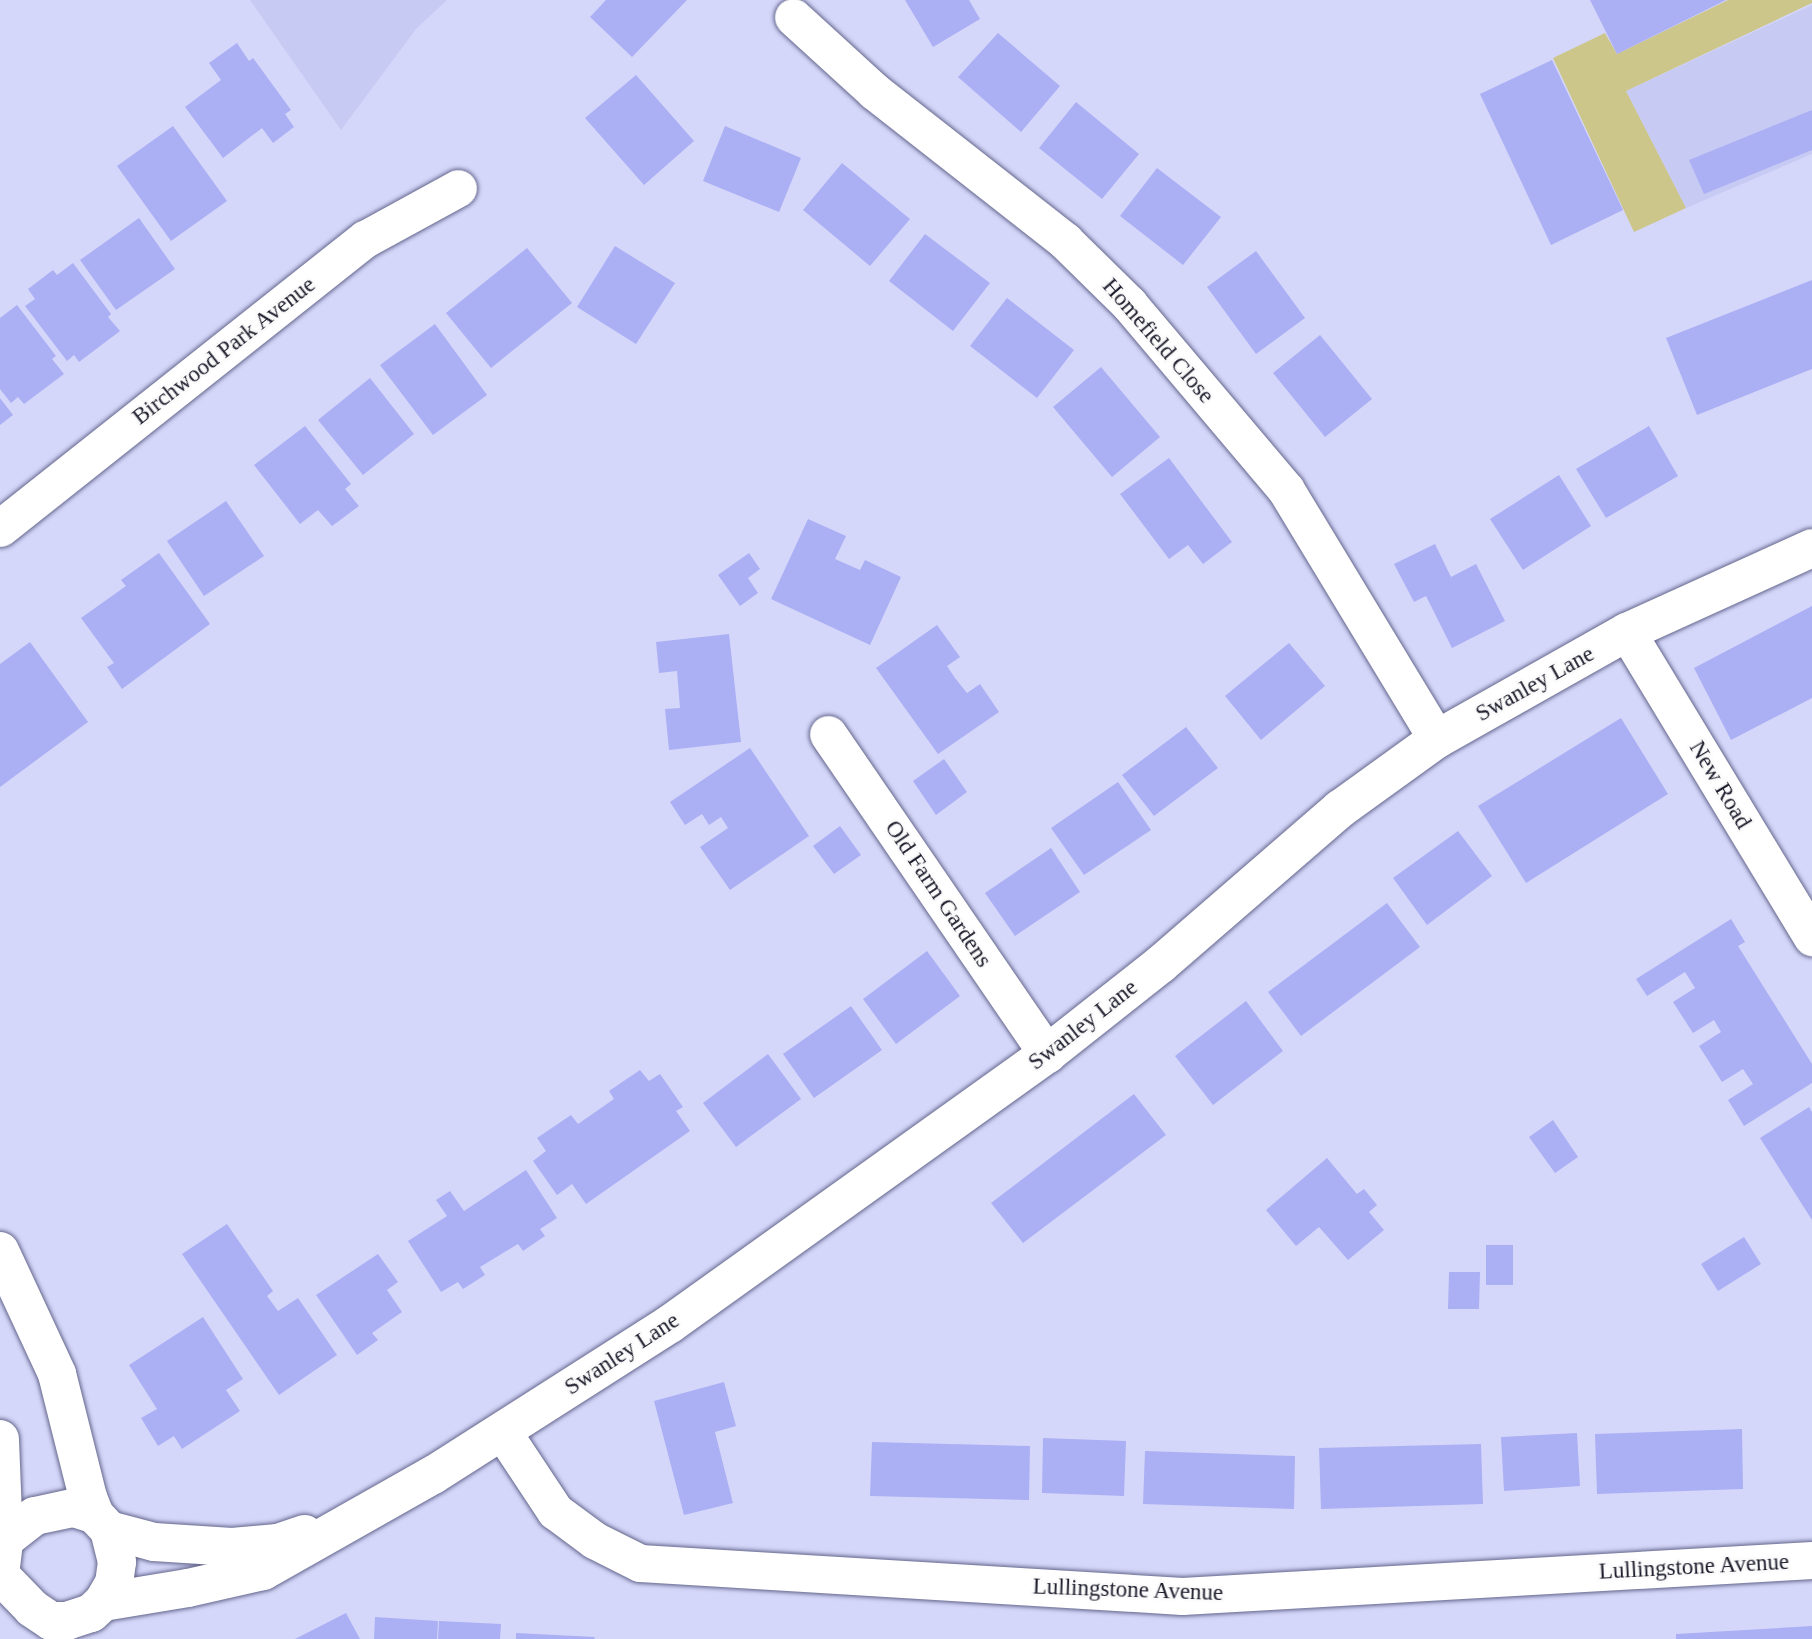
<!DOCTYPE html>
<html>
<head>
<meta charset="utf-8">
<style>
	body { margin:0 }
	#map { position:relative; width:1812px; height:1639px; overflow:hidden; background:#d5d7fa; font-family:"Times New Roman",serif }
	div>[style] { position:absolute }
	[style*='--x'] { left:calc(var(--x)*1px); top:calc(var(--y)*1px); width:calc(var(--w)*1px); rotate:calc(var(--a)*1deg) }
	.built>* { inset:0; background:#c7caf3 }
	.green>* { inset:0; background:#cdc68b }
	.building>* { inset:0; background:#abaff4 }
	.roads { filter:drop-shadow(0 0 2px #64668c) drop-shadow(0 0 2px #64668c) }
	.street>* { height:37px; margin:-18.5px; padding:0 18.5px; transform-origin:18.5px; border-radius:18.5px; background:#fff }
	.secondary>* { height:38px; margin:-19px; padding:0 19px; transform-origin:19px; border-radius:19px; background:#fff }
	span { translate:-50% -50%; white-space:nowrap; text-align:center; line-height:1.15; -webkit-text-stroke:5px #fbfbfb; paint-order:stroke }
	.street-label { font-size:23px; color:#1b1b2b }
</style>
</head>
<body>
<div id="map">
	<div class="built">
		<div style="clip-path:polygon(250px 0,447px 0,416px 29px,341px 130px)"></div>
		<div style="clip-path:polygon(1812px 5px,1812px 154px,1686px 208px,1626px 91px)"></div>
	</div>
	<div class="green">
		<div style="clip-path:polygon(1728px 0,1812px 0,1812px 3px,1626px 91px,1686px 208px,1634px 232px,1553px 58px,1605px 33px,1617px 54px)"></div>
	</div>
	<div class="building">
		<div style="clip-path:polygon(606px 0,687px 0,632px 57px,590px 17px)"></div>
		<div style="clip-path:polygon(905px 0,969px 0,980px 19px,933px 47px)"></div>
		<div style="clip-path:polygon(1590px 0,1726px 0,1617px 54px)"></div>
		<div style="clip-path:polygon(998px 33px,1060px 86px,1021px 132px,958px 77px)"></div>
		<div style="clip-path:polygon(237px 43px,249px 61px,253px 58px,291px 110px,285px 114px,294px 127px,273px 143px,262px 128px,223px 158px,185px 107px,221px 80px,209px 63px)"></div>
		<div style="clip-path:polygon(1552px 60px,1623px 210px,1551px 245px,1480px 94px)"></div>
		<div style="clip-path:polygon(636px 75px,694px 141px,644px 185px,585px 118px)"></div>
		<div style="clip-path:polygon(1076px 102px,1139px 154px,1102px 199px,1039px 148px)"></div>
		<div style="clip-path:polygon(1812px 110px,1812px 150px,1704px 194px,1689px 160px)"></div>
		<div style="clip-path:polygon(173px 126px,227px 201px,171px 241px,117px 166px)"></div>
		<div style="clip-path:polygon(725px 126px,801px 158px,779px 212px,703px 181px)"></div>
		<div style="clip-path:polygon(842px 163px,910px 219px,870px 266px,803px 210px)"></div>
		<div style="clip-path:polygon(1157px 168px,1221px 217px,1183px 265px,1120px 216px)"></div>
		<div style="clip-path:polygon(139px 218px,175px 269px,116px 310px,80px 260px)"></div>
		<div style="clip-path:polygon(925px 234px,990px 283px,953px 331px,889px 281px)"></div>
		<div style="clip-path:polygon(615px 246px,675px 283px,636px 344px,577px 307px)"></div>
		<div style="clip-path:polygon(527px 248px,572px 303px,491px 368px,446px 313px)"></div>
		<div style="clip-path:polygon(1256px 251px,1305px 318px,1256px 354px,1207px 287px)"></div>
		<div style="clip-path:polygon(73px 263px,111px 314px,108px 317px,120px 331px,79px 362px,74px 355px,67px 361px,25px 306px,35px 299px,28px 289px,53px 270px,57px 275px)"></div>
		<div style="clip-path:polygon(1812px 280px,1812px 369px,1697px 415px,1666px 338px)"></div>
		<div style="clip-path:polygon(1007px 298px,1074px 350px,1037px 398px,970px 346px)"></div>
		<div style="clip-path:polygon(17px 305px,56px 356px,52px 359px,64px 374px,24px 404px,18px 397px,11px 403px,0 389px,0 318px)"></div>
		<div style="clip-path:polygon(435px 324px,487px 395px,433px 435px,380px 365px)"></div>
		<div style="clip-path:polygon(1320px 335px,1372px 399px,1325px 437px,1273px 373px)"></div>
		<div style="clip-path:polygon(1101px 367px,1160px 437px,1112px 477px,1053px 407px)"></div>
		<div style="clip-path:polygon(370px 378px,414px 434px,363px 475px,318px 420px)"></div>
		<div style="clip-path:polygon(0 398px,13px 415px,0 425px)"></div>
		<div style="clip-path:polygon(305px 426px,351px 484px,345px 489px,359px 506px,332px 526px,318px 510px,300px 524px,254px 465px)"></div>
		<div style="clip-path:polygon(1649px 426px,1678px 476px,1606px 518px,1576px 469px)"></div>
		<div style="clip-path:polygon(1169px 458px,1232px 542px,1203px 564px,1188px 545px,1169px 559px,1120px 494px)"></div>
		<div style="clip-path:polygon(1559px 475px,1591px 526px,1523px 570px,1490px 519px)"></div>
		<div style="clip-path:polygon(226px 501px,264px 556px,204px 596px,167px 541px)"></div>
		<div style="clip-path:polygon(808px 519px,846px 536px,835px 559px,860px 570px,865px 560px,901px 577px,870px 645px,771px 599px)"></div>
		<div style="clip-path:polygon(1435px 544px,1451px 577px,1476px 564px,1505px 621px,1452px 648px,1426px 596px,1414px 602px,1394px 564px)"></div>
		<div style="clip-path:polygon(159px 553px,210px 624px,122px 689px,107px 667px,114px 663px,81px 618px,126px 586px,121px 580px)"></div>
		<div style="clip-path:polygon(749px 553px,760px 569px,748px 578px,758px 593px,740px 606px,718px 575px)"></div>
		<div style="clip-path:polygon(1812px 606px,1812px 698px,1731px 740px,1694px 668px)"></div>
		<div style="clip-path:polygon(937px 625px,960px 657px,947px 666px,955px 678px,967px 693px,980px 684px,999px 712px,938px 754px,876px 668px)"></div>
		<div style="clip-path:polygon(729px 634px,741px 742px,669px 750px,665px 709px,680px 708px,677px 671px,659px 673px,656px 642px)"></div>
		<div style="clip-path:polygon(30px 642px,88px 722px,0 787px,0 664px)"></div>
		<div style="clip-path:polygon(1289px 643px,1325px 686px,1261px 740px,1225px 696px)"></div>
		<div style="clip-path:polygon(1621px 718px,1668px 794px,1526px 883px,1478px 806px)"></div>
		<div style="clip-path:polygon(1186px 727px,1218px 768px,1154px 816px,1122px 775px)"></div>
		<div style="clip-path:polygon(750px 748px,809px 836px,730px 890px,700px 847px,728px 828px,721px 817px,709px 825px,702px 814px,685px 825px,670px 802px)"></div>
		<div style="clip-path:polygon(944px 759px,967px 792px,936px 815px,913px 781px)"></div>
		<div style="clip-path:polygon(1118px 782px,1151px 830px,1084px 875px,1051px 828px)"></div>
		<div style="clip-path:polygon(840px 826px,861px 855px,834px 874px,813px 846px)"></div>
		<div style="clip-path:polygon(1458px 831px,1492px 876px,1427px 925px,1393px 878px)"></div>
		<div style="clip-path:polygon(1051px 848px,1080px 892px,1015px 936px,985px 893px)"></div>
		<div style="clip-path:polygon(1387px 903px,1420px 947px,1301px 1036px,1268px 992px)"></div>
		<div style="clip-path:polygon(1731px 919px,1745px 942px,1738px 946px,1812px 1064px,1812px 1083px,1744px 1126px,1728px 1100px,1753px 1084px,1743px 1069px,1722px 1082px,1699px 1046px,1721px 1032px,1714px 1020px,1693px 1033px,1673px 1002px,1695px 988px,1685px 972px,1647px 996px,1636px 979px)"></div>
		<div style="clip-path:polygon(927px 951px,960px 996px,896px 1044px,863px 999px)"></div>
		<div style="clip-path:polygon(1246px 1001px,1283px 1051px,1213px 1105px,1175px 1056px)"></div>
		<div style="clip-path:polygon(851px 1006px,882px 1050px,814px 1098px,783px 1054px)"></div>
		<div style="clip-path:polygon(768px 1054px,801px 1099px,736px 1147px,703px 1103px)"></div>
		<div style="clip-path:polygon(640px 1070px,649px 1081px,660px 1074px,683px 1107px,676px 1111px,690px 1131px,586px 1204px,572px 1184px,557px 1195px,533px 1161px,546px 1151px,537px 1138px,571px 1115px,578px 1124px,614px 1099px,609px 1091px)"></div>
		<div style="clip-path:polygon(1134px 1094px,1166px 1135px,1023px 1243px,991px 1203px)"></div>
		<div style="clip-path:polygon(1809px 1107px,1812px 1112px,1812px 1220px,1760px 1138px)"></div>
		<div style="clip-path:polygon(1553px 1120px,1578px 1157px,1555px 1173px,1529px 1137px)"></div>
		<div style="clip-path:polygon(1327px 1158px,1357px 1194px,1364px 1189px,1377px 1205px,1369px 1212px,1384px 1230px,1348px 1260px,1319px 1227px,1296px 1246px,1266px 1210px)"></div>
		<div style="clip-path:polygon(526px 1170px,557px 1218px,540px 1229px,545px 1236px,523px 1251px,518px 1244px,480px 1267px,485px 1275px,463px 1289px,458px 1282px,441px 1292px,408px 1241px,447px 1216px,436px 1200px,450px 1191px,464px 1211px)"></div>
		<div style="clip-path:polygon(227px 1224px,273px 1291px,267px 1296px,278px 1311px,298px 1298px,337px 1355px,279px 1395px,182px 1254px)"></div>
		<div style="clip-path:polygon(1744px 1237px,1761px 1264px,1718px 1291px,1701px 1264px)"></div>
		<div style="clip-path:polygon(1486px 1245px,1513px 1245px,1513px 1285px,1486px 1285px)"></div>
		<div style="clip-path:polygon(378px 1254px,398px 1282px,387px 1290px,402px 1312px,372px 1333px,378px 1340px,357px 1355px,316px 1295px)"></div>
		<div style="clip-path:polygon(1449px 1272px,1480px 1272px,1479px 1309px,1448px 1309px)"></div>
		<div style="clip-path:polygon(203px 1317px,243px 1379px,226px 1390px,240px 1411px,182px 1449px,174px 1436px,158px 1446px,141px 1418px,157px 1409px,129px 1365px)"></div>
		<div style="clip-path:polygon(724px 1382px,736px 1426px,715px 1432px,733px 1503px,684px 1515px,654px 1401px)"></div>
		<div style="clip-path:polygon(1742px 1429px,1743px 1489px,1597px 1494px,1595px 1434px)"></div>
		<div style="clip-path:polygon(1577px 1433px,1580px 1486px,1504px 1491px,1501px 1437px)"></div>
		<div style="clip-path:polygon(1043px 1438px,1126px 1441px,1124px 1496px,1042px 1493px)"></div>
		<div style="clip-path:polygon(872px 1442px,1030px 1446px,1029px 1500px,870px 1496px)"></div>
		<div style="clip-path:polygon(1481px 1444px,1483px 1504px,1321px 1509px,1319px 1448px)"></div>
		<div style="clip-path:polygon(1145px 1451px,1295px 1456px,1294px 1509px,1143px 1504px)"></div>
		<div style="clip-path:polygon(346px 1613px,360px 1639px,295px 1639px)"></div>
		<div style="clip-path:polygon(375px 1617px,438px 1621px,437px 1639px,374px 1639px)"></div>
		<div style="clip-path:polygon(439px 1621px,501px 1624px,500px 1639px,438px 1639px)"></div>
		<div style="clip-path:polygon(1812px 1626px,1812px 1639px,1676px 1639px,1676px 1634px)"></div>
		<div style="clip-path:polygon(516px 1633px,595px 1637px,594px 1639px,516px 1639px)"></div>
	</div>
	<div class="roads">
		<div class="street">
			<div style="--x:793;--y:17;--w:110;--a:42.4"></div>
			<div style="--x:874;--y:91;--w:243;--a:38.1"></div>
			<div style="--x:1065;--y:241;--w:90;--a:44.5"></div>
			<div style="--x:1129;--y:304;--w:243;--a:49.8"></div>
			<div style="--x:1286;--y:490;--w:291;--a:58.8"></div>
			<div style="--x:0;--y:528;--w:466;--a:-38.4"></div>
			<div style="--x:365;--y:239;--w:106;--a:-28.7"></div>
			<div style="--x:1627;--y:632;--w:357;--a:58.8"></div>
			<div style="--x:828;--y:734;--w:388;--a:55.6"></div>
			<div style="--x:502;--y:1431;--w:96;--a:56.5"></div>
			<div style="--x:555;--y:1511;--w:49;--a:36.6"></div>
			<div style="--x:594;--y:1540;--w:51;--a:26.6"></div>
			<div style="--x:640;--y:1563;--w:543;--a:3.48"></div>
			<div style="--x:1182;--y:1596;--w:631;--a:-3.27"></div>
		</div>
		<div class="secondary">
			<div style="--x:0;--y:1251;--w:136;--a:65.1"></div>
			<div style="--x:57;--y:1374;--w:127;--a:75.9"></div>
			<div style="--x:88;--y:1497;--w:19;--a:69"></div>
			<div style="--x:95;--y:1515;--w:21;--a:47"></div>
			<div style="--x:109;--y:1530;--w:33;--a:76"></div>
			<div style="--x:117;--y:1562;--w:21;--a:98"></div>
			<div style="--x:114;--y:1583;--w:22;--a:120"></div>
			<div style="--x:103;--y:1602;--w:16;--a:137"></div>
			<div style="--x:91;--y:1613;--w:25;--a:162"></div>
			<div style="--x:67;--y:1621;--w:16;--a:180"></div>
			<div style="--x:51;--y:1621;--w:23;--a:-146"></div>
			<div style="--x:32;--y:1608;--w:46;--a:-134.1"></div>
			<div style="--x:0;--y:1575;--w:35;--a:-83"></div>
			<div style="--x:4;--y:1540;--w:101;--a:-92.3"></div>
			<div style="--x:109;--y:1530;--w:47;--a:14.9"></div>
			<div style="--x:154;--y:1542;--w:78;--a:3.7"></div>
			<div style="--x:232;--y:1547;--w:46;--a:-5"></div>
			<div style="--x:278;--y:1543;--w:28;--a:-19"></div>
			<div style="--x:4;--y:1540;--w:39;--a:-38"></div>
			<div style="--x:35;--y:1516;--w:40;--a:-12"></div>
			<div style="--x:74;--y:1508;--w:22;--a:18"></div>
			<div style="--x:103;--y:1602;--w:86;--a:-9.4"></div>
			<div style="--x:188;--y:1588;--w:77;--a:-12.8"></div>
			<div style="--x:263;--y:1571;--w:195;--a:-29.5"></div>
			<div style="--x:433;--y:1475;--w:281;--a:-32.5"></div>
			<div style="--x:670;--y:1324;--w:464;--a:-35.6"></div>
			<div style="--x:1047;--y:1054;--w:145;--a:-38.3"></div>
			<div style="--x:1161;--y:964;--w:237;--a:-40.9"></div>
			<div style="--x:1340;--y:809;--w:120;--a:-35.8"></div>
			<div style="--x:1437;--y:739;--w:218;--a:-29.4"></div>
			<div style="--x:1627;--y:632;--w:203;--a:-24.4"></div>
		</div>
	</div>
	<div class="street-label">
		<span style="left:1158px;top:341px;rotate:49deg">Homefield Close</span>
		<span style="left:224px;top:351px;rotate:-38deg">Birchwood Park Avenue</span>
		<span style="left:1535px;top:684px;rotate:-29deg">Swanley Lane</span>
		<span style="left:1720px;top:785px;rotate:59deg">New Road</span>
		<span style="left:938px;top:894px;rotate:56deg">Old Farm Gardens</span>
		<span style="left:1083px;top:1025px;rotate:-38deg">Swanley Lane</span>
		<span style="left:622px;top:1354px;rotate:-33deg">Swanley Lane</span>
		<span style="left:1694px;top:1567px;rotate:-3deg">Lullingstone Avenue</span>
		<span style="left:1128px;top:1590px;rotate:2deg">Lullingstone Avenue</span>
	</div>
</div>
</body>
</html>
